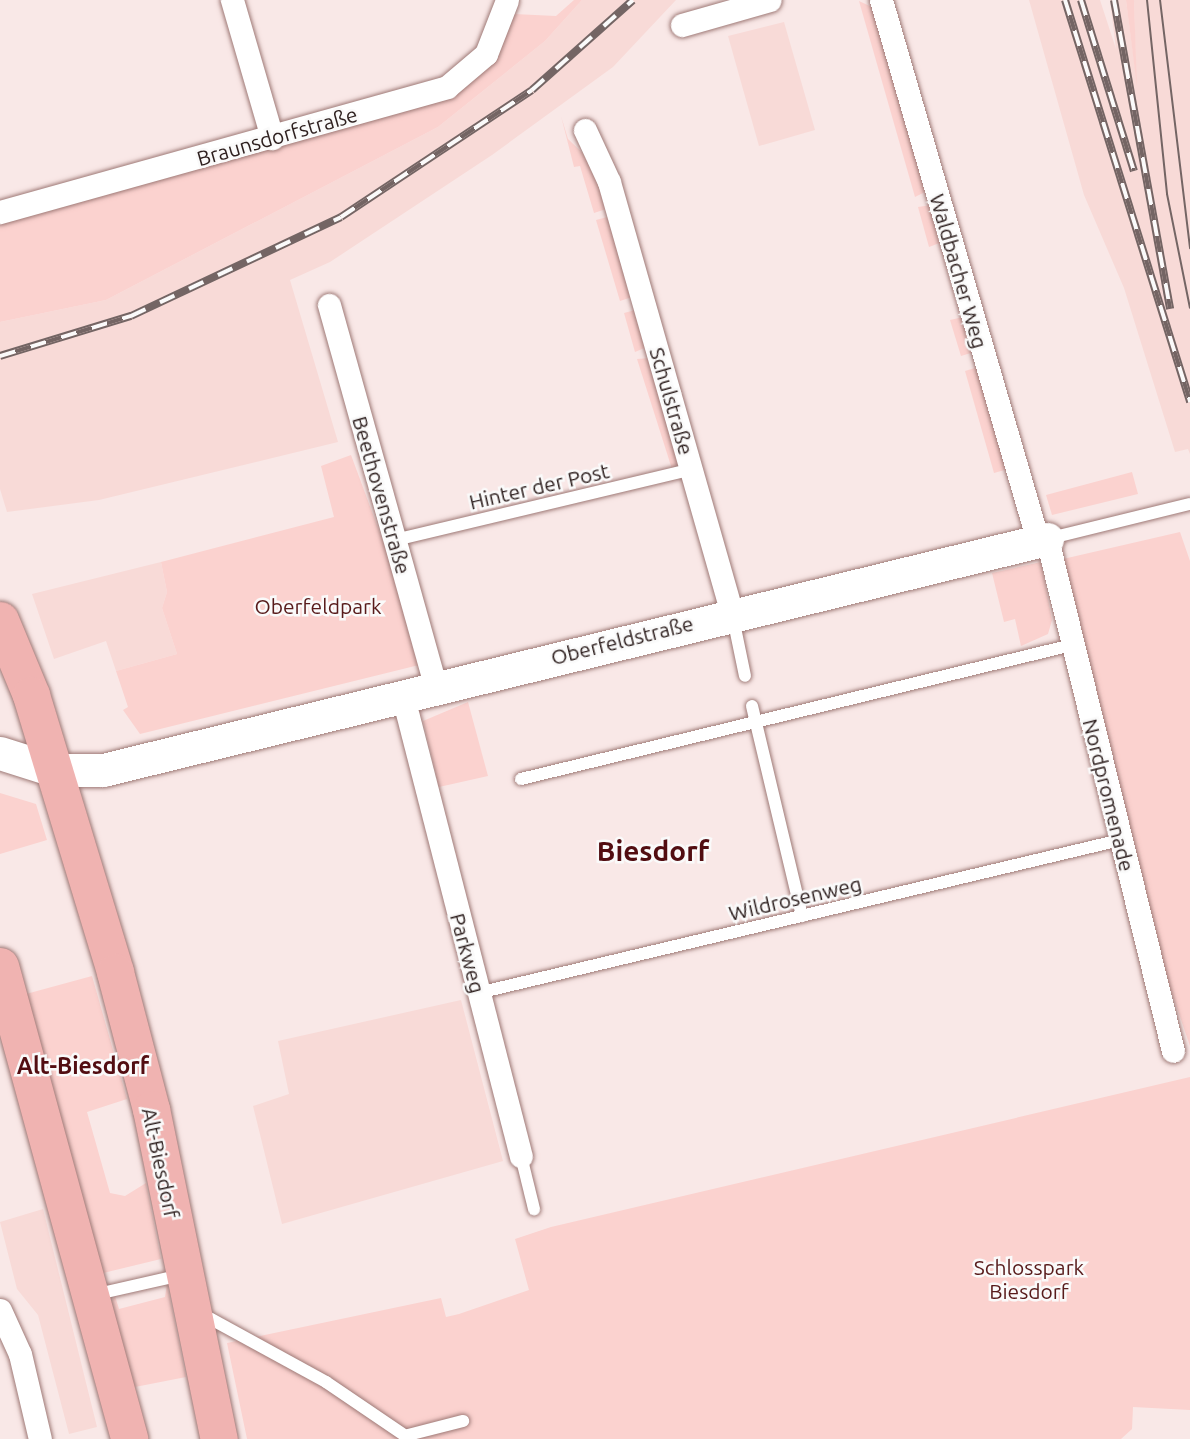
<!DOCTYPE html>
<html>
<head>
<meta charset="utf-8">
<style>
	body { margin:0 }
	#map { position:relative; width:1190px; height:1439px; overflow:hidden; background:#f9e8e7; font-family:Ubuntu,sans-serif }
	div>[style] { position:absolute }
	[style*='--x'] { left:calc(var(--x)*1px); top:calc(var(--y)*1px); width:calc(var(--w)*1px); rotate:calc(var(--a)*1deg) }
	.built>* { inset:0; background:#f8dad7 }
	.green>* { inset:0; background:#fbd2cf }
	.roads { filter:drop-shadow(0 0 2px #9e7976) drop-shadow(0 0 2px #9e7976) }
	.lane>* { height:12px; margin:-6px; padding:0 6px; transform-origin:6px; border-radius:6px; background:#fff }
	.street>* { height:23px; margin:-11.5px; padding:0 11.5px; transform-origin:11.5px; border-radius:11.5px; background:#fff }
	.secondary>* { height:33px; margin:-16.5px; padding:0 16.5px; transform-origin:16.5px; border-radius:16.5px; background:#fff }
	.primary>* { height:37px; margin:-18.5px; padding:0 18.5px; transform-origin:18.5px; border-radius:18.5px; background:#f0b3b1 }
	.tram>* { height:2px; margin:-1px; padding:0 1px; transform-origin:1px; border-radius:1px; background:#746564 }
	.rail>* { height:8px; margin-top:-4px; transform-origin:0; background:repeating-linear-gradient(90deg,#fafafa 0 16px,#746564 0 32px); box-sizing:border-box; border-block:2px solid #746564 }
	span { translate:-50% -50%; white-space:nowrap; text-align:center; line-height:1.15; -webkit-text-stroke:5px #fafafa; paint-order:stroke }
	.street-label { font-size:21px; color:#2d1f1e }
	.park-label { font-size:21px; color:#581b1b }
	.neighbourhood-label { font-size:23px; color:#520d11; font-weight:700 }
	.district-label { font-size:28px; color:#520d11; font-weight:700 }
</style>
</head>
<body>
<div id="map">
	<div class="built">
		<div style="clip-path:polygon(582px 0,676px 0,613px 67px,492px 155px,330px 262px,290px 280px,338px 442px,99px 500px,7px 512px,0 489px,0 322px,106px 300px,438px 127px,545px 41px)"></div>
		<div style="clip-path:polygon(1029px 0,1100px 0,1116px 49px,1110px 0,1126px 0,1136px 75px,1134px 0,1190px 0,1190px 454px,1188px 449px,1175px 452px,1124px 288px,1084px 195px)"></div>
		<div style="clip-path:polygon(784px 22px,815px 130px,759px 146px,728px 36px)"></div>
		<div style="clip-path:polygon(161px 562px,167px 592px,162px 608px,177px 654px,116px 671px,106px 641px,54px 659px,32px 594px)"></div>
		<div style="clip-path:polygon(461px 1000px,503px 1161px,282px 1224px,253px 1106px,289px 1094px,278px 1041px)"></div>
		<div style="clip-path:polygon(43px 1209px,97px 1427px,69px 1434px,38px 1315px,17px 1289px,0 1222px)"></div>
	</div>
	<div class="green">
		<div style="clip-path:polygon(574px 0,582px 0,545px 41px,438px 127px,106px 300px,0 322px,0 223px,435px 103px,495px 56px,514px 14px,556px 16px)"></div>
		<div style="clip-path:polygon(1126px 0,1134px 0,1137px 87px)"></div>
		<div style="clip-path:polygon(859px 1px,874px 8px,927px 191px,915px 197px)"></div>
		<div style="clip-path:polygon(561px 116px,568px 139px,594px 164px,609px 208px,594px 213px,580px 166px,574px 167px)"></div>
		<div style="clip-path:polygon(931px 205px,942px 242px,929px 247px,918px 207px)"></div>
		<div style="clip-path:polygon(611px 216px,635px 296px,620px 301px,596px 220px)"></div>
		<div style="clip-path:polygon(639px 309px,649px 346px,635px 352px,624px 313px)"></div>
		<div style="clip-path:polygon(963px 317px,974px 352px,961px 356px,950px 320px)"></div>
		<div style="clip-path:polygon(650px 358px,680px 463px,672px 469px,637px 359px)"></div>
		<div style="clip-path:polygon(978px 367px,1008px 469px,994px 473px,965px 371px)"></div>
		<div style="clip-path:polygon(351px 455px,391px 563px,419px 665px,140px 734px,123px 710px,128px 707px,116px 671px,177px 654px,162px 608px,167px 592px,161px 562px,334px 517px,321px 466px)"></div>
		<div style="clip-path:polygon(1132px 472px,1138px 494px,1052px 515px,1046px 495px)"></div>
		<div style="clip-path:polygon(1180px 532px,1190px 561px,1190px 1046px,1156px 947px,1063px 559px)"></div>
		<div style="clip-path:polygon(1041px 562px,1052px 620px,1048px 634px,1021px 646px,1015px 619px,1004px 622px,992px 573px)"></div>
		<div style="clip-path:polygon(468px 702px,488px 776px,439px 787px,423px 721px)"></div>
		<div style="clip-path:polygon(0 793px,36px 804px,47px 840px,0 854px)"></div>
		<div style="clip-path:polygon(92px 976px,127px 1099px,87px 1112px,110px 1193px,125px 1196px,146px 1183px,161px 1259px,99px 1274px,26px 994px)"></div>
		<div style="clip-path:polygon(1190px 1077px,1190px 1410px,1133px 1407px,1132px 1429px,1121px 1439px,247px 1439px,227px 1343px,441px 1298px,446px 1317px,459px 1314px,529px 1290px,515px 1239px,551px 1227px)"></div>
		<div style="clip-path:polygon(167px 1284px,186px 1377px,135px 1387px,146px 1439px,108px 1307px,115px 1296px,119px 1309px,165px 1297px)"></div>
	</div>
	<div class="roads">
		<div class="lane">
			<div style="--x:1047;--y:539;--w:147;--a:-13.8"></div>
			<div style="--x:395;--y:540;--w:305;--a:-13.4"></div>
			<div style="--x:733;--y:618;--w:59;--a:78.3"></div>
			<div style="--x:752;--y:706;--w:216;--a:76.6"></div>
			<div style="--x:521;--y:779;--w:567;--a:-13.67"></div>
			<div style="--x:478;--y:993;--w:660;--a:-13.4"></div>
			<div style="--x:521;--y:1156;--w:55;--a:76.2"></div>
			<div style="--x:93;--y:1295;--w:90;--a:-12.8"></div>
			<div style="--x:198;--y:1322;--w:13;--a:-13"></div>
			<div style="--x:211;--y:1319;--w:131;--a:28.7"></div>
			<div style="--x:326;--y:1382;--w:102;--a:34.2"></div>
			<div style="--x:408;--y:1435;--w:57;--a:-14.3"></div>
		</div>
		<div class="street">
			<div style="--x:232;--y:0;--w:144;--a:73.8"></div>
			<div style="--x:881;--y:0;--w:563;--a:73.82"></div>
			<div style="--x:682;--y:25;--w:91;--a:-15.9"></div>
			<div style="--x:585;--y:130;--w:57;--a:65.2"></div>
			<div style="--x:609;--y:182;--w:448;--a:74.1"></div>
			<div style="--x:0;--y:212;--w:464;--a:-15.6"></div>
			<div style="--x:447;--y:87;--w:51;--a:-40.2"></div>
			<div style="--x:486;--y:54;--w:58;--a:-68.7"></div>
			<div style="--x:329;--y:305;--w:395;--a:74.4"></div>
			<div style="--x:1047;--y:539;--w:527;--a:76.17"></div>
			<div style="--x:403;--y:697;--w:474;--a:75.6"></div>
			<div style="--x:0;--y:1310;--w:48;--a:65.6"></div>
			<div style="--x:20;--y:1354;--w:87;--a:76.8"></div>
		</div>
		<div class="secondary">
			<div style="--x:0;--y:753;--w:57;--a:17.5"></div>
			<div style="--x:54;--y:770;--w:49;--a:0"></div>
			<div style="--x:103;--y:770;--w:972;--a:-13.75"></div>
		</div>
		<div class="primary">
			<div style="--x:0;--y:620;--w:81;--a:67.5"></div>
			<div style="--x:31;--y:695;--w:289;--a:73.1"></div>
			<div style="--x:115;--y:972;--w:142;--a:75.3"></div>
			<div style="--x:151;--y:1109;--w:337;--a:78.4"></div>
			<div style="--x:0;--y:966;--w:490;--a:74.7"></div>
		</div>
	</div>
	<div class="tram">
		<div style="--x:1147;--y:0;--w:195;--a:84.1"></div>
		<div style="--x:1167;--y:194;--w:116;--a:78.6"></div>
		<div style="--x:1160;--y:0;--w:250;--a:83.1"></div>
	</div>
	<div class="rail">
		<div style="--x:1065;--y:0;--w:421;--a:72.7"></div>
		<div style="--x:1081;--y:0;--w:179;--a:72.8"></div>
		<div style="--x:1114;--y:0;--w:314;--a:79.7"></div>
		<div style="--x:0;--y:356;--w:137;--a:-17"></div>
		<div style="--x:131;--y:316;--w:232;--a:-25.2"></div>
		<div style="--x:341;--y:217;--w:229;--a:-33.6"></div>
		<div style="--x:532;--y:90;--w:135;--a:-41.7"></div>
	</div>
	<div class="street-label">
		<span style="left:277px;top:136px;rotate:-16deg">Braunsdorfstraße</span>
		<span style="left:959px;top:271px;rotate:74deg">Waldbacher Weg</span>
		<span style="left:672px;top:401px;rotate:74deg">Schulstraße</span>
		<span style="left:539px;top:486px;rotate:-13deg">Hinter der Post</span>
		<span style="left:382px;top:495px;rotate:74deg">Beethovenstraße</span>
		<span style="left:622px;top:640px;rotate:-14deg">Oberfeldstraße</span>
		<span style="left:1109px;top:795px;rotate:76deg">Nordpromenade</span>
		<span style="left:795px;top:898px;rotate:-13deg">Wildrosenweg</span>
		<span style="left:468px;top:953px;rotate:75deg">Parkweg</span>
		<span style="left:161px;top:1163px;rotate:78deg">Alt-Biesdorf</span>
	</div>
	<div class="park-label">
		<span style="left:318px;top:606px">Oberfeldpark</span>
		<span style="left:1029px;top:1279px">Schlosspark<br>Biesdorf</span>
	</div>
	<div class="neighbourhood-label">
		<span style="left:83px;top:1066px">Alt-Biesdorf</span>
	</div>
	<div class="district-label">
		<span style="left:653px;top:851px">Biesdorf</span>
	</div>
</div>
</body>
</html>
